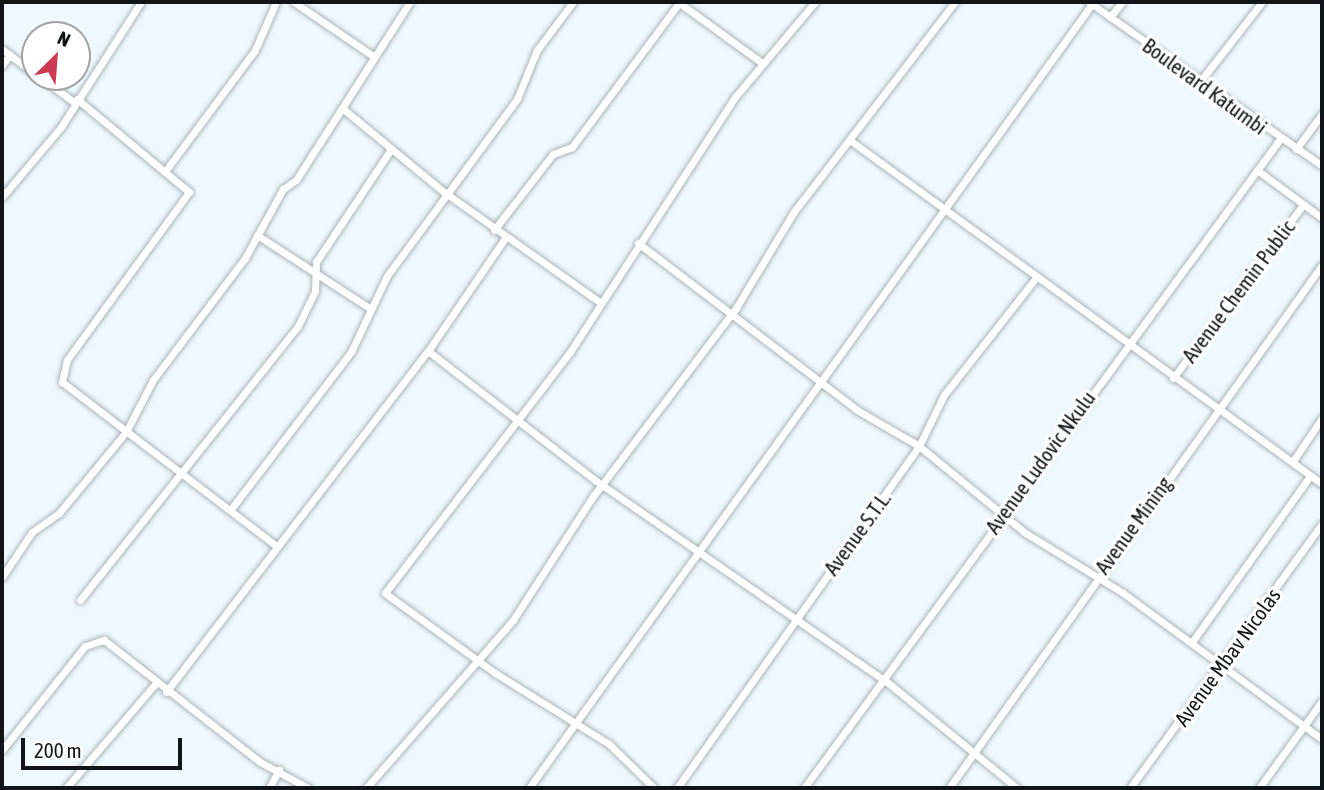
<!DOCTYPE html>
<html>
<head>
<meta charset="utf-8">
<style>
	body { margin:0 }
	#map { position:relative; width:1324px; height:790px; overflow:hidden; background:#eef9fd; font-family:"Asap Condensed",sans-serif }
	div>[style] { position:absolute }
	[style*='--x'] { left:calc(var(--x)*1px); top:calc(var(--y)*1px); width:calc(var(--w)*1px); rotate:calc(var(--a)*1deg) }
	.roads { filter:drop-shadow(0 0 2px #aab4b8) drop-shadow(0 0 2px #aab4b8) }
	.minor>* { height:7px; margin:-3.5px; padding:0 3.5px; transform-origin:3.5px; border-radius:3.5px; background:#fff }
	span { translate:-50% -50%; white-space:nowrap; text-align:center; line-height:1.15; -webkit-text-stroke:7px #fff; paint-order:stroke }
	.street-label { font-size:21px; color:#121517 }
	.frame { position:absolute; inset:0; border:4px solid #121517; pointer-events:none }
	.north { position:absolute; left:21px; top:21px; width:70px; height:70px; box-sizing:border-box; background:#fff; border:2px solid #a0a1a2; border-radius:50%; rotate:25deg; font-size:19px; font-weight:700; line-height:28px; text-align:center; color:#121517 }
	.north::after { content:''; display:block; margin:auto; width:24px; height:32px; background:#cc3c55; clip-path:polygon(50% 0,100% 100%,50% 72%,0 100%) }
	.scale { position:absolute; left:21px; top:738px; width:161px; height:32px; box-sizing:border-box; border:4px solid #121517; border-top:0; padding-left:9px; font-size:21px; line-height:24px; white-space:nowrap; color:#121517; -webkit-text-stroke:5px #fff; paint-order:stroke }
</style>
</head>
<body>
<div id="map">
	<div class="roads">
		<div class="minor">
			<div style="--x:294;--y:2;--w:96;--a:34.4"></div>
			<div style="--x:678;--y:2;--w:104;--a:36"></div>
			<div style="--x:1089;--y:2;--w:285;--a:35.1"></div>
			<div style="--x:1110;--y:17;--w:19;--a:-51"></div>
			<div style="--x:2;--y:49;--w:41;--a:37.1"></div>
			<div style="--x:2;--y:65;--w:13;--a:-51"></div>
			<div style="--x:40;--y:77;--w:44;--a:36.6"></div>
			<div style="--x:1199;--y:83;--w:103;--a:-52.1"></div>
			<div style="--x:77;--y:99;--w:146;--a:39.7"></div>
			<div style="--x:189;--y:192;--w:208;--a:126"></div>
			<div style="--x:67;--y:360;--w:23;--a:103"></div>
			<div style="--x:62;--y:382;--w:267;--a:37.4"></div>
			<div style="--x:342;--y:108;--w:132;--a:39.5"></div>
			<div style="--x:444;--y:192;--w:192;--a:35.3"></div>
			<div style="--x:851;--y:141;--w:583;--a:36.06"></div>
			<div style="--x:1296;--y:149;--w:44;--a:-53.4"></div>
			<div style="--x:166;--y:170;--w:149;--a:-53.4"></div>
			<div style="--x:255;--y:50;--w:52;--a:-66.4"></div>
			<div style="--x:1257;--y:170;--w:81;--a:36.4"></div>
			<div style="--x:2;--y:197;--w:92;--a:-49.9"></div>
			<div style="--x:61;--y:127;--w:148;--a:-57.4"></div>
			<div style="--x:494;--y:230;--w:96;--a:-52.2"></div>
			<div style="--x:553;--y:154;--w:20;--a:-20"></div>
			<div style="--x:572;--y:147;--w:179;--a:-53.4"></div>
			<div style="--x:257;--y:235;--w:136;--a:33"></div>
			<div style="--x:638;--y:243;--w:275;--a:37.3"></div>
			<div style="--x:857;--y:410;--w:72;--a:30.1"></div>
			<div style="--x:919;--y:446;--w:136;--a:39.3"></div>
			<div style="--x:1024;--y:532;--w:116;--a:31.6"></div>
			<div style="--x:1123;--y:593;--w:247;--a:36.3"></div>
			<div style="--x:428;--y:351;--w:211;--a:37.7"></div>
			<div style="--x:595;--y:480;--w:355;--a:34.7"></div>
			<div style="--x:887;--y:682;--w:168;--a:39.2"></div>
			<div style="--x:1173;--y:378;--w:216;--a:-53.1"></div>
			<div style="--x:1293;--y:461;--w:52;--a:-56"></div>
			<div style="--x:231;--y:509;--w:198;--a:-52.6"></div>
			<div style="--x:351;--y:352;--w:84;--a:-64.7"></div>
			<div style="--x:387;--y:276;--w:220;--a:-53.7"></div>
			<div style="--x:517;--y:99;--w:53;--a:-67.8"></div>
			<div style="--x:537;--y:50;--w:60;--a:-53.1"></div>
			<div style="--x:2;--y:577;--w:54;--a:-56.3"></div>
			<div style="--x:32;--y:532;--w:33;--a:-35"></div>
			<div style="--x:59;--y:513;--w:105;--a:-50.4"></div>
			<div style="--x:126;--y:432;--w:59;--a:-62.6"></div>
			<div style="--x:153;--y:380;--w:153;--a:-53"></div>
			<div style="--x:245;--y:258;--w:79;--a:-61.2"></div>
			<div style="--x:283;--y:189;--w:16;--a:-35"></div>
			<div style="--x:296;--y:180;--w:211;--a:-57.4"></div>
			<div style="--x:80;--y:600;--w:350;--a:-51.5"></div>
			<div style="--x:298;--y:326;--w:39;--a:-64"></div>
			<div style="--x:315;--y:291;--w:29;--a:-88"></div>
			<div style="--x:316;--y:262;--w:136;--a:-56.4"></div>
			<div style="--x:1192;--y:642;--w:204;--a:-54.6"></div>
			<div style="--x:166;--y:692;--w:430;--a:-52.5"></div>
			<div style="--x:428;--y:351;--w:137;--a:-55.7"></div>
			<div style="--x:2;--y:750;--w:133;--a:-51.4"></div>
			<div style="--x:85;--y:646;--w:20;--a:-18"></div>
			<div style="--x:104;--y:640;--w:198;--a:38"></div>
			<div style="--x:260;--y:762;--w:55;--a:28.4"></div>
			<div style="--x:66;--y:788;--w:137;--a:-49.4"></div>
			<div style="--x:269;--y:788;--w:21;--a:-61"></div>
			<div style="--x:366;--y:788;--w:223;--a:-48.8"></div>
			<div style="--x:513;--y:620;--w:149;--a:-57.1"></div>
			<div style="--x:594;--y:495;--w:235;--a:-52.8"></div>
			<div style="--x:736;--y:308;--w:111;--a:-59"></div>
			<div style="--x:793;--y:213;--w:266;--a:-52.5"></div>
			<div style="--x:529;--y:788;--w:965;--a:-54.32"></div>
			<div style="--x:654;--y:788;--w:63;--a:-135.6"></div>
			<div style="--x:609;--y:744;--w:134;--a:-148.1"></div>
			<div style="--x:495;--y:673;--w:136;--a:-144"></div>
			<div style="--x:385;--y:593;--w:304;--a:-52.5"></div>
			<div style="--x:570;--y:352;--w:304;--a:-57.1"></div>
			<div style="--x:735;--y:97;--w:124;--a:-49.9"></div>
			<div style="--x:677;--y:788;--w:419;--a:-54.7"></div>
			<div style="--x:919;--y:446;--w:57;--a:-63.9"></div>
			<div style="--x:944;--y:395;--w:147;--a:-51.9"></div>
			<div style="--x:804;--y:788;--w:805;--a:-53.74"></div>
			<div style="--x:949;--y:788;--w:642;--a:-54.5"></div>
			<div style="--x:1130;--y:788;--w:326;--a:-54"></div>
			<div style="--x:1259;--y:788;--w:107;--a:-54.1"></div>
		</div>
	</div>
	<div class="street-label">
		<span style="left:1205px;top:86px;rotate:36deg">Boulevard Katumbi</span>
		<span style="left:1238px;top:291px;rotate:-53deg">Avenue Chemin Public</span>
		<span style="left:1040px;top:462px;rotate:-54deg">Avenue Ludovic Nkulu</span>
		<span style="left:1133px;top:525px;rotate:-54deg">Avenue Mining</span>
		<span style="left:857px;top:533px;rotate:-54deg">Avenue S.T.L.</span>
		<span style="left:1227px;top:657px;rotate:-54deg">Avenue Mbav Nicolas</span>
	</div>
	<div class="frame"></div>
	<div class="north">N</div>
	<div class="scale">200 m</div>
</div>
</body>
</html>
